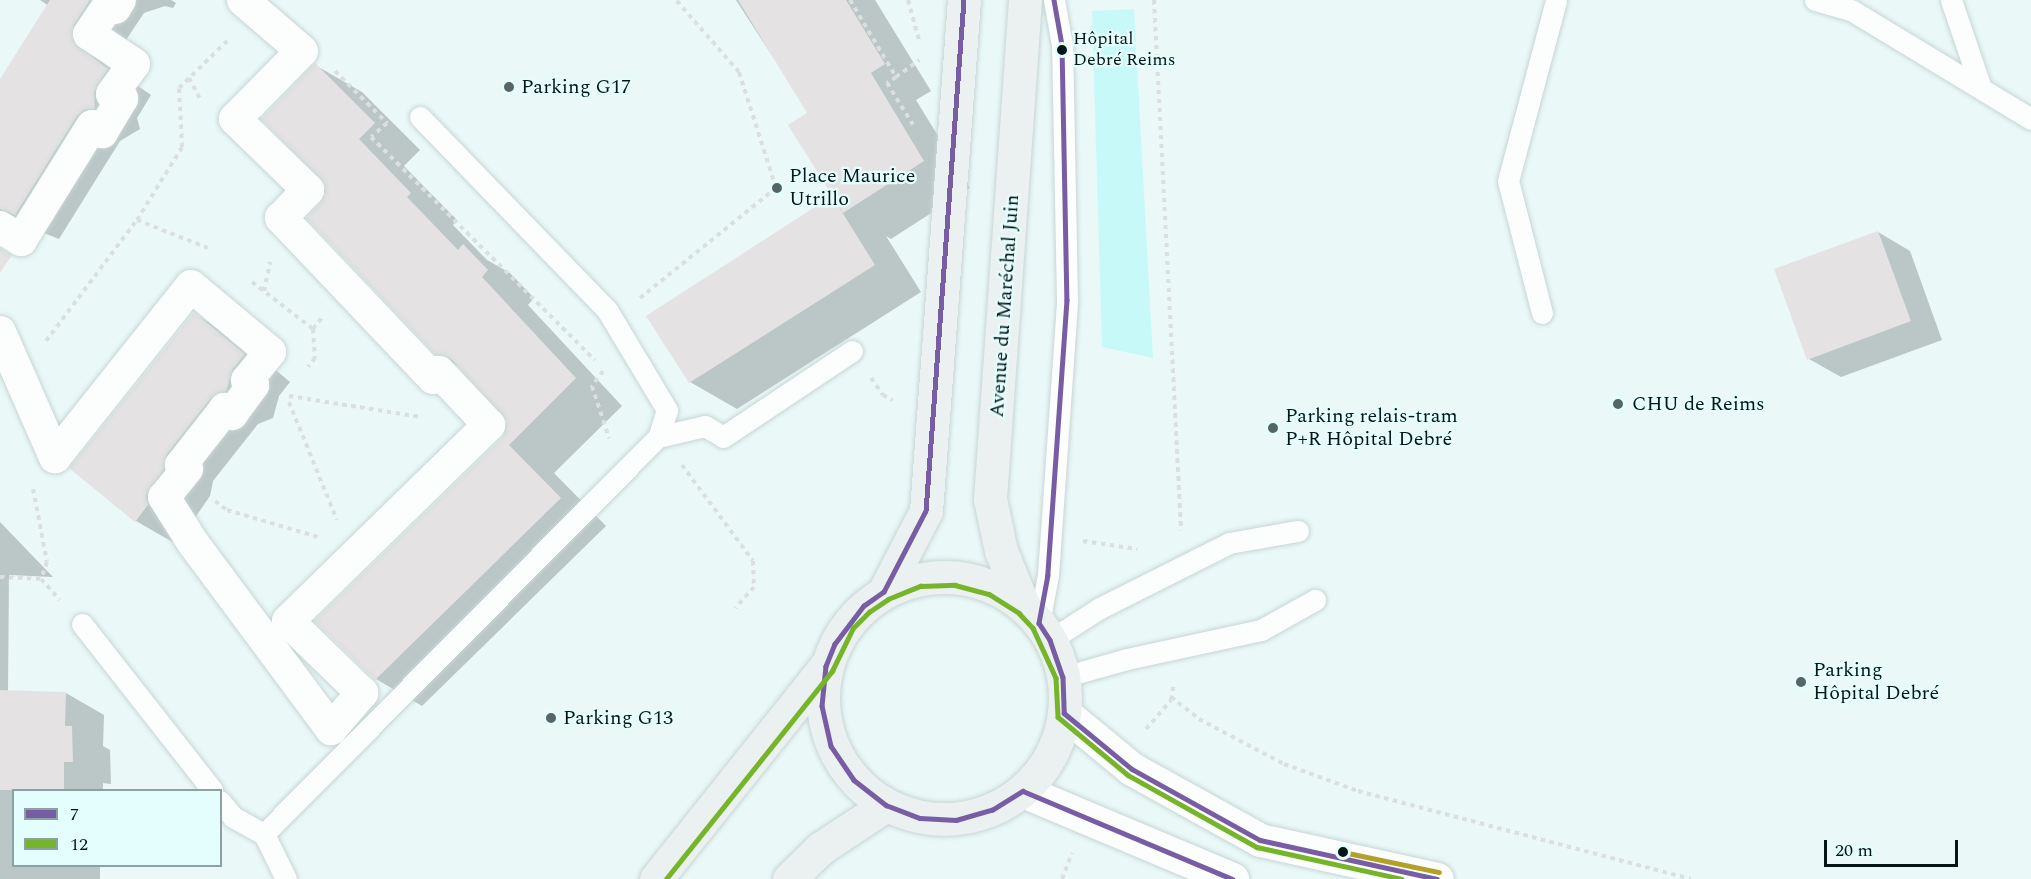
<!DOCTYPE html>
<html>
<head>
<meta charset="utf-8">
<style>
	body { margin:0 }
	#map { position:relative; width:2031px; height:879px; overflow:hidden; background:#eaf8f8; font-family:Spectral,serif }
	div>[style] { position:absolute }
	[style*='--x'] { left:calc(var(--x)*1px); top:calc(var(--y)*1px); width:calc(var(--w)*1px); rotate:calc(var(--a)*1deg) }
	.green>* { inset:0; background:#c8f9f9 }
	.shadow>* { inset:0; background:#0003 }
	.building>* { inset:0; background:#e4e2e3 }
	.path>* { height:4px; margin-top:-2px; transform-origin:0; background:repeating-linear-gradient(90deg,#dbdfdf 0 4.5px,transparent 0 9px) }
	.roads { filter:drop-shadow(0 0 2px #c7d5d5) drop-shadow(0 0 2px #c7d5d5) }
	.service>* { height:21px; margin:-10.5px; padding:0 10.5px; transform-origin:10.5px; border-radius:10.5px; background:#fcfefe }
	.pedestrian>* { height:32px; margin:-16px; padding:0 16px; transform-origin:16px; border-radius:16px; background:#fcfefe }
	.minor>* { height:33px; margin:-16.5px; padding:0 16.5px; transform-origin:16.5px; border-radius:16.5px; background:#fcfefe }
	.secondary>* { height:33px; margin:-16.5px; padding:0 16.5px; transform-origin:16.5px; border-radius:16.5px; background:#ebf0f0 }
	.secondary>.ring { margin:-16.5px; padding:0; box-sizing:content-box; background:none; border:33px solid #ebf0f0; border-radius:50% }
	.bus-1>* { height:4.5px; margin:-2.25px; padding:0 2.25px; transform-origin:2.25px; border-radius:2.25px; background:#785da5 }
	.bus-2>* { height:4.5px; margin:-2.25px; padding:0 2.25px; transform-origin:2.25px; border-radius:2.25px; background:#76b529 }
	.bus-3>* { height:4.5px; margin:-2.25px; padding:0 2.25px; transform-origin:2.25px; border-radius:2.25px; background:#b2a028 }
	.dots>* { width:16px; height:16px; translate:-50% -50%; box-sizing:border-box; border:3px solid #e4fefe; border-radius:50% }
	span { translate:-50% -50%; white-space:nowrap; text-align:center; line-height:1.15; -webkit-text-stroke:4.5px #e4fefe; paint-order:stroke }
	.bus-label { font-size:18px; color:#061617 }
	.left { translate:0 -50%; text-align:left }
	.poi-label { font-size:20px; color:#061617 }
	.street-label { font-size:20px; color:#061617 }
	.legend { position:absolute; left:12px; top:789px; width:210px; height:78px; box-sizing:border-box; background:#e4fefe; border:2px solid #8ba1a2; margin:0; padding:8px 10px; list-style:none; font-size:18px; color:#061617 }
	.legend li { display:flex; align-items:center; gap:12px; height:30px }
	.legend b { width:30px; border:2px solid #8ba1a2 }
	.scale { position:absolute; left:1824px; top:840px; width:134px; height:27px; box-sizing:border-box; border:3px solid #061617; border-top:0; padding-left:8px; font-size:18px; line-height:21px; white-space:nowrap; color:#061617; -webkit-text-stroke:4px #e4fefe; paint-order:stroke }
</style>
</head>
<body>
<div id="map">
	<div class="green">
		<div style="clip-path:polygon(1134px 9px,1153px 358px,1102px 347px,1092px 11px)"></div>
	</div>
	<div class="shadow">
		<div style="clip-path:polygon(40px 0,171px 0,176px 3px,173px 8px,165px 6px,144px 13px,114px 58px,122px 75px,151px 95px,137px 118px,140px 129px,120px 141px,59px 239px,44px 233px,29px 242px,0 226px,0 81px,49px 6px)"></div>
		<div style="clip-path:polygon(736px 0,875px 0,931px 91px,916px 100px,970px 188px,891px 239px,886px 236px,921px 292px,737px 409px,690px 382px,648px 316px,834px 197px,810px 114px)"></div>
		<div style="clip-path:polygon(315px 65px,362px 92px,420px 150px,404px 166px,457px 220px,453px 225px,487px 260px,510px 273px,534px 298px,528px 305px,622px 406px,554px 473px,606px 526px,422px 706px,376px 679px,503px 439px,508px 421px,461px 368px,436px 353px,323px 203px,327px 184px)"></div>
		<div style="clip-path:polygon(1878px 232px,1910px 251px,1942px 340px,1841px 377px,1809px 359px)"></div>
		<div style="clip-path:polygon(194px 314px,240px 340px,290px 382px,279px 396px,273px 418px,258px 424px,213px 481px,210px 496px,192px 522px,183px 548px,136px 521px,71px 468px)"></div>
		<div style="clip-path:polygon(0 522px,53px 577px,9px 575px,8px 691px,66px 693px,104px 715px,103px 746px,110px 750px,111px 784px,103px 783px,103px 790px,14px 790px,14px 866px,100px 866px,100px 879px,0 879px)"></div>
	</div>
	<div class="building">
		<div style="clip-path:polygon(50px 0,90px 0,74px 25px,73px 41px,108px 69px,94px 92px,95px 109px,84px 110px,77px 116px,15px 215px,0 209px,0 79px)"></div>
		<div style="clip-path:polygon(738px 0,846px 0,885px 64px,871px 73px,924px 161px,843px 213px,788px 125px,807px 113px)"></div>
		<div style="clip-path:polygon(315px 63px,375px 123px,359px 139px,411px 193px,407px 197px,458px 250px,463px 244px,488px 270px,482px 277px,576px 378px,509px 445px,561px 498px,375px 680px,314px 621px,502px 438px,507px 421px,452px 360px,436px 355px,306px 218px,321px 202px,325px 185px,261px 119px)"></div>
		<div style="clip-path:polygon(832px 196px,875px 265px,689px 383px,646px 316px)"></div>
		<div style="clip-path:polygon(1878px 231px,1911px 321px,1807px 360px,1774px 269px)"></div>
		<div style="clip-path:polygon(0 248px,12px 255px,0 273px)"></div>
		<div style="clip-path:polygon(194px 312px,245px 354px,233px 369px,226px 391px,211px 398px,167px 454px,164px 469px,146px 495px,148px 505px,135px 522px,69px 468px)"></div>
		<div style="clip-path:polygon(0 690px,66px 692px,65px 726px,72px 726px,73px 762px,64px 762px,64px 790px,0 790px)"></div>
	</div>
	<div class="path">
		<div style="--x:850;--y:0;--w:90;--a:59.1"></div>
		<div style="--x:896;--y:77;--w:11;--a:146"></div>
		<div style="--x:887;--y:83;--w:49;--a:58.2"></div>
		<div style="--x:908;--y:0;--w:41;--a:74.6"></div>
		<div style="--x:1154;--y:0;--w:531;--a:87.08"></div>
		<div style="--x:335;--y:71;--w:74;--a:45"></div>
		<div style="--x:387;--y:123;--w:21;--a:139"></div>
		<div style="--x:371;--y:137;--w:316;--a:44.9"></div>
		<div style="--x:896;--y:77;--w:29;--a:-36"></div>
		<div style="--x:189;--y:78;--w:24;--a:62"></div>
		<div style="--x:137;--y:220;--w:76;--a:21.5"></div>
		<div style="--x:252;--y:282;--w:77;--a:37.6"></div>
		<div style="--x:313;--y:329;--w:29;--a:86"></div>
		<div style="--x:315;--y:358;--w:11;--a:128"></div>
		<div style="--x:264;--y:291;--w:30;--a:-78"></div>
		<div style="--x:640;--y:298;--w:175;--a:-39"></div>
		<div style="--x:776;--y:188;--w:122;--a:-107.7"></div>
		<div style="--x:739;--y:72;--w:96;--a:-131.2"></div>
		<div style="--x:313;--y:329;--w:14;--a:-51"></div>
		<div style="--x:46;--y:341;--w:151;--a:-53.1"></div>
		<div style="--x:137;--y:220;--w:86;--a:-58.3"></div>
		<div style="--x:182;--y:147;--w:59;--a:-92.9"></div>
		<div style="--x:179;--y:88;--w:71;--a:-44.4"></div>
		<div style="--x:603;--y:371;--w:19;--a:126"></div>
		<div style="--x:592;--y:386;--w:55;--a:71.9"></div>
		<div style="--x:871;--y:378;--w:21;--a:55"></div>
		<div style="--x:883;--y:395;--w:11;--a:27"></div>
		<div style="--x:289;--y:396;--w:134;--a:9"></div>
		<div style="--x:289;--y:402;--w:127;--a:67.9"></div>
		<div style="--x:682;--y:465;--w:119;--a:53.5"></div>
		<div style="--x:753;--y:561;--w:26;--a:88"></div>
		<div style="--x:754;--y:587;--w:28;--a:132"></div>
		<div style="--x:33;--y:489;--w:74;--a:79.1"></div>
		<div style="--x:47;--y:562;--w:18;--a:109"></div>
		<div style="--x:41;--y:579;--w:28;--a:48"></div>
		<div style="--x:215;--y:501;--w:15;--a:37"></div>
		<div style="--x:227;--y:510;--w:95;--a:16.5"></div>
		<div style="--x:1083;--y:541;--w:55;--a:8.4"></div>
		<div style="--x:0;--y:577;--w:41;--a:2.8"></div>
		<div style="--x:1171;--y:697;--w:36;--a:38"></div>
		<div style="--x:1199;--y:719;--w:96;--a:27.9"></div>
		<div style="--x:1284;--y:764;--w:79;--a:20"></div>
		<div style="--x:1358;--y:791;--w:344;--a:14.8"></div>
		<div style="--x:1146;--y:729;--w:38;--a:-49"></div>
		<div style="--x:1171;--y:700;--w:17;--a:-80"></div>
		<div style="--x:1062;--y:879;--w:28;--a:-69"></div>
	</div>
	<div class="roads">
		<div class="service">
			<div style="--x:1815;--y:0;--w:37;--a:16"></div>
			<div style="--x:1851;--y:10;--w:210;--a:31.2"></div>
			<div style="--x:1951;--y:0;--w:93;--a:71.2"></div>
			<div style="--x:420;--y:117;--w:269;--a:45.9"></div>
			<div style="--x:607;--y:310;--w:117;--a:59"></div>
			<div style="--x:667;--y:410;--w:28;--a:108"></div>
			<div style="--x:1542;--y:313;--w:136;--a:-104.4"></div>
			<div style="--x:1508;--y:181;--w:187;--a:-75.1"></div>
			<div style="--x:1039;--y:623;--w:49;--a:-79.4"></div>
			<div style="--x:1048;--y:575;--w:276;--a:-86"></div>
			<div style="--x:1067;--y:300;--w:255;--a:-91.1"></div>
			<div style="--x:1062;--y:45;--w:46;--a:-100.1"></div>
			<div style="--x:82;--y:624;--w:211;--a:51.9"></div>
			<div style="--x:1050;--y:640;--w:59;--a:-32.6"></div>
			<div style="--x:1100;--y:608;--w:144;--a:-26.7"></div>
			<div style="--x:1229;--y:543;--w:70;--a:-9.9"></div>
			<div style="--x:1063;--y:677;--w:66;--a:-15.7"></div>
			<div style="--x:1127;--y:659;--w:137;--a:-12.2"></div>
			<div style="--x:1261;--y:630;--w:62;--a:-29.1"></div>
			<div style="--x:220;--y:801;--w:21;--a:51"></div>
			<div style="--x:233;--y:817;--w:35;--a:29"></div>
			<div style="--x:264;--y:834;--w:50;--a:63.9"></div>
			<div style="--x:264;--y:834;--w:559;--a:-45.22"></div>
			<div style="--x:658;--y:437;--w:48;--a:-13.2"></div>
			<div style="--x:705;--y:426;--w:21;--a:31"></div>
			<div style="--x:723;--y:437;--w:155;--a:-33.7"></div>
		</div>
		<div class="pedestrian">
			<div style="--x:0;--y:227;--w:25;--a:32"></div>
			<div style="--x:21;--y:240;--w:134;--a:-58.1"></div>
			<div style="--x:92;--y:126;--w:12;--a:31"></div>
			<div style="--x:102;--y:132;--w:39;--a:-59"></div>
			<div style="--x:122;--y:99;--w:11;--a:-153"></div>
			<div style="--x:112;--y:94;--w:37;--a:-54"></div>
			<div style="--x:134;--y:64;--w:54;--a:-146.3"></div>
			<div style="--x:89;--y:34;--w:36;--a:-56"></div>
			<div style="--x:109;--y:4;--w:7;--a:34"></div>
			<div style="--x:115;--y:8;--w:9;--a:-58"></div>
			<div style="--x:0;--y:332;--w:137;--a:66.3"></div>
			<div style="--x:55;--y:457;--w:218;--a:-51.5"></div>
			<div style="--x:191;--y:286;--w:103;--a:39.9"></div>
			<div style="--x:270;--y:352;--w:36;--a:129"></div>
			<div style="--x:247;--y:380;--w:8;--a:40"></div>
			<div style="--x:253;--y:385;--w:36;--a:126"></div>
			<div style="--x:232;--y:414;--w:9;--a:-144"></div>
			<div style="--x:225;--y:409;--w:71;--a:128.2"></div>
			<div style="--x:181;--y:465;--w:7;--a:34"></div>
			<div style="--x:187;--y:469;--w:36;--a:129"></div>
			<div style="--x:164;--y:497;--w:54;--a:57.8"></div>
			<div style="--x:193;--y:543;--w:232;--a:53.4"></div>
			<div style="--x:331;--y:729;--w:48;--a:-49.3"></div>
			<div style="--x:362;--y:693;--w:103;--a:-135.8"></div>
			<div style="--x:288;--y:621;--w:281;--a:-44.3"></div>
			<div style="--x:489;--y:425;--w:73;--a:-133.3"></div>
			<div style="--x:439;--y:372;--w:8;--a:135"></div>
			<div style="--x:433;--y:378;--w:221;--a:-133.5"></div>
			<div style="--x:281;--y:218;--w:39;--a:-46"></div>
			<div style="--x:308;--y:190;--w:102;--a:-135.8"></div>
			<div style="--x:235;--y:119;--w:95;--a:-45.4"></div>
			<div style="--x:302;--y:51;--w:78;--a:-139.2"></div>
		</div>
		<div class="minor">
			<div style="--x:1064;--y:713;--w:88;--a:39.5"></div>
			<div style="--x:1132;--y:769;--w:146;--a:29"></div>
			<div style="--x:1260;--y:840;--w:181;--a:12.4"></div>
			<div style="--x:1023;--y:791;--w:227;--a:22.8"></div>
		</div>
		<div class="secondary">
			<div class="ring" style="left:823px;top:577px;width:209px;height:209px"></div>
			<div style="--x:884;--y:592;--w:91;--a:-62.6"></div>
			<div style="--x:926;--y:511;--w:512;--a:-85.75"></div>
			<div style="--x:1024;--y:607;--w:61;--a:-112.3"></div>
			<div style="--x:1001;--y:551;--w:53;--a:-101.9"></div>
			<div style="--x:990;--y:499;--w:500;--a:-85.99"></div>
			<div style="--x:656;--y:879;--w:273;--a:-51.4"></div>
			<div style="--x:789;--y:879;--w:45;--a:-44.1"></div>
			<div style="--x:821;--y:848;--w:78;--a:-33.5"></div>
		</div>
	</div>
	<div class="bus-1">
		<div style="--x:964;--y:0;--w:512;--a:94.25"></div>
		<div style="--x:926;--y:511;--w:91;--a:117.4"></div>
		<div style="--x:884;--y:592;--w:24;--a:145"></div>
		<div style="--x:864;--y:606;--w:48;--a:127.3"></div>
		<div style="--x:835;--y:644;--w:24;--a:112"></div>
		<div style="--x:826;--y:666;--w:40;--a:95.7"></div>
		<div style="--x:822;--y:706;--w:41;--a:77.3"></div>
		<div style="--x:831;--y:746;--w:41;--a:55.9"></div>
		<div style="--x:854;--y:780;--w:41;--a:38"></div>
		<div style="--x:886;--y:805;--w:36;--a:21"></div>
		<div style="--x:920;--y:818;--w:36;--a:3"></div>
		<div style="--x:956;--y:820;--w:37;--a:-16"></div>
		<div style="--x:992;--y:810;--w:36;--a:-32"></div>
		<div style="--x:1023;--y:791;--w:227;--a:22.8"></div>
		<div style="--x:1054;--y:0;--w:46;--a:79.9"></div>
		<div style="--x:1062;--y:45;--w:255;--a:88.9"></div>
		<div style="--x:1067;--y:300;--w:276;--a:94"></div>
		<div style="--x:1048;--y:575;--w:49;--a:100.6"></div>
		<div style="--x:1039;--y:623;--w:20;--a:57"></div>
		<div style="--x:1050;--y:640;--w:39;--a:71"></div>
		<div style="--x:1063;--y:677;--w:36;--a:88"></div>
		<div style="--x:1064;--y:713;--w:88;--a:39.5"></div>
		<div style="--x:1132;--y:769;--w:146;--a:29"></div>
		<div style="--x:1260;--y:840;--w:181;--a:12.4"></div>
	</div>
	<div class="bus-2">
		<div style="--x:666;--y:879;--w:266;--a:-51.4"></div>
		<div style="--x:832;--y:671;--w:48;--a:-64"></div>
		<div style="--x:853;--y:628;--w:23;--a:-45"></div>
		<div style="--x:869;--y:612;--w:23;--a:-34"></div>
		<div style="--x:888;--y:599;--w:35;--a:-22"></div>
		<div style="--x:921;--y:586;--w:34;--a:-2"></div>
		<div style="--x:955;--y:585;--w:35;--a:15"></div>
		<div style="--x:989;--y:594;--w:36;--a:32"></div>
		<div style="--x:1019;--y:613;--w:21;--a:47"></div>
		<div style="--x:1033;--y:628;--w:55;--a:65.3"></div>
		<div style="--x:1056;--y:678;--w:39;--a:87"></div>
		<div style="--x:1058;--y:717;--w:91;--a:39.6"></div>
		<div style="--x:1128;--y:775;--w:148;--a:29.2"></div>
		<div style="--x:1257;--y:847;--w:148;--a:12.4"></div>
	</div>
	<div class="bus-3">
		<div style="--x:1343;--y:852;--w:98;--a:11.8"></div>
	</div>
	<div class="dots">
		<div style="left:1062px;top:50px;background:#061617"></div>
		<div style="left:509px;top:87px;background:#566566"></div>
		<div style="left:777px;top:188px;background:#566566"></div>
		<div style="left:1618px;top:404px;background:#566566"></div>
		<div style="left:1273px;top:428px;background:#566566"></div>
		<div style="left:1801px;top:682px;background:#566566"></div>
		<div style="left:551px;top:718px;background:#566566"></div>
		<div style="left:1343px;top:852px;background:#061617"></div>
	</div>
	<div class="bus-label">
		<span class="left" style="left:1073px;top:50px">Hôpital<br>Debré Reims</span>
	</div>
	<div class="poi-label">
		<span class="left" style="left:521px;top:87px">Parking G17</span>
		<span class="left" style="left:789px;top:188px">Place Maurice<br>Utrillo</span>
		<span class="left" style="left:1632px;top:404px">CHU de Reims</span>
		<span class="left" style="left:1285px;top:428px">Parking relais-tram<br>P+R Hôpital Debré</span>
		<span class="left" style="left:1813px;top:682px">Parking<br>Hôpital Debré</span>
		<span class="left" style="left:563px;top:718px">Parking G13</span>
	</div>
	<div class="street-label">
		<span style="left:1005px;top:306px;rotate:-86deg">Avenue du Maréchal Juin</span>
	</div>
	<ul class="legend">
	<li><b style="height:8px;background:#785da5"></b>7</li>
	<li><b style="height:8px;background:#76b529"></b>12</li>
	</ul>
	<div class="scale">20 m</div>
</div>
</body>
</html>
